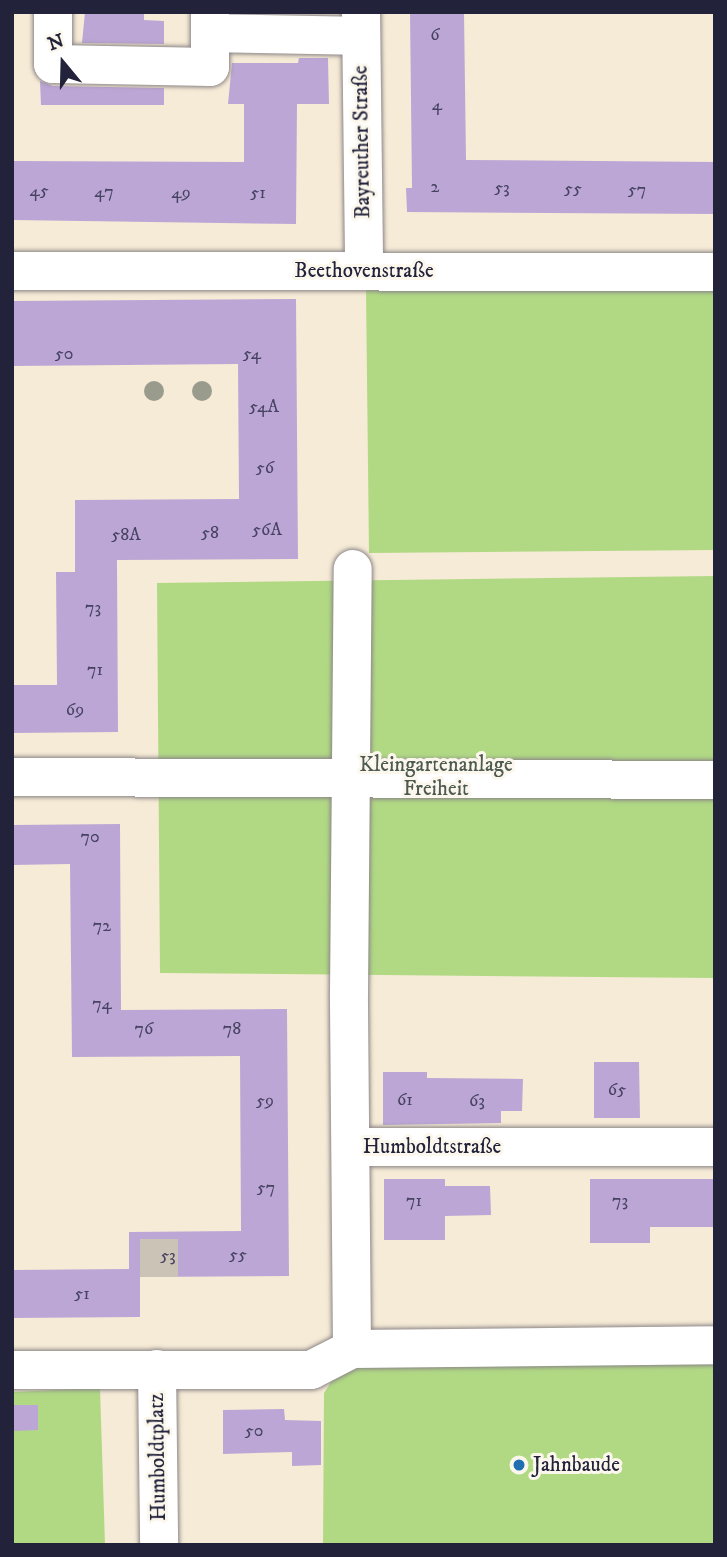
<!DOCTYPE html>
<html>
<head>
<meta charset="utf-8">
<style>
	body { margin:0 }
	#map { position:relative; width:727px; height:1557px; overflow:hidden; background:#f6ebd6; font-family:"IM FELL DW Pica",serif }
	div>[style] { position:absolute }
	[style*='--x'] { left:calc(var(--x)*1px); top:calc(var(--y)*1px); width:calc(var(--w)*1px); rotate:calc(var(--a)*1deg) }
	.green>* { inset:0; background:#b1d984 }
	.building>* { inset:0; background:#bca6d6 }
	.minor-tunnel>* { height:38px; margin-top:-19px; transform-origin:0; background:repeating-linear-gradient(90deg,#ccc3b7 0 38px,transparent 0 57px) }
	.roads { filter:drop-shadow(0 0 2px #8c8688) drop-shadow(0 0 2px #8c8688) }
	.minor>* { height:38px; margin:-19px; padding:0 19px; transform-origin:19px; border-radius:19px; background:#fff }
	.trees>* { width:20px; height:20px; margin:-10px; border-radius:50%; background:#999b8d }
	.dots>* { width:19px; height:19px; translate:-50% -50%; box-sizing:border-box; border:4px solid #fbf7ec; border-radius:50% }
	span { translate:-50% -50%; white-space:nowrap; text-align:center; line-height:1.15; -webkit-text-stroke:6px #fbf7ec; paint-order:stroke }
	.number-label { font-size:18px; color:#484362 }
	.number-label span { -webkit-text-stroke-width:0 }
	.street-label { font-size:21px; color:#22223b }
	.park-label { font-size:21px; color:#4d5951 }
	.poi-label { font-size:21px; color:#22223b }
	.left { translate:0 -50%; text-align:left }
	.frame { position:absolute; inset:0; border:14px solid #22223b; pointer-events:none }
	.north { position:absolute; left:28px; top:28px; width:70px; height:70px; -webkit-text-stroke:5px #fbf7ec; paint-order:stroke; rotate:341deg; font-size:19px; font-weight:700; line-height:28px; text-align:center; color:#22223b }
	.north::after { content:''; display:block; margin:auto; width:24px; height:32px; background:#22223b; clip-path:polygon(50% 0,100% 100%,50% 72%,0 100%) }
</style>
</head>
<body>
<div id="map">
	<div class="green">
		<div style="clip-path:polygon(366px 289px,715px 289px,715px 550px,369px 553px)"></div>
		<div style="clip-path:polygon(715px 576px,715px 978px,160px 973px,157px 583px)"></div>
		<div style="clip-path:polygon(715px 1346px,715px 1545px,323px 1545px,324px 1393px,352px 1349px)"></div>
		<div style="clip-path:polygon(100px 1388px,105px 1545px,12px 1545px,12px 1392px)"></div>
	</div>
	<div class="building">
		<div style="clip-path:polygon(85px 12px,144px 12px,144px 20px,164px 21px,164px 44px,82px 43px)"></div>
		<div style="clip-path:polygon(410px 12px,464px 12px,466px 160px,715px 162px,715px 214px,407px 212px,406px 188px,412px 188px)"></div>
		<div style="clip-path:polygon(299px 58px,328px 58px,329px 104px,297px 104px,296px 224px,12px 220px,12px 161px,244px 162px,244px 104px,228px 104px,232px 63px,298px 63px)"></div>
		<div style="clip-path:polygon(40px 81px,53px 86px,164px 88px,164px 105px,41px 105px)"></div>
		<div style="clip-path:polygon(296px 299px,298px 559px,117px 560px,118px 732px,12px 733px,12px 685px,57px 685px,56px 572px,75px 572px,75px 500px,239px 499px,238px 364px,12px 366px,12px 301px)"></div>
		<div style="clip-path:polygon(120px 824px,121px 1010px,287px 1009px,289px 1276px,140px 1277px,140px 1317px,12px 1318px,12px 1270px,129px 1269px,129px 1232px,241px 1231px,240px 1056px,72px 1057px,70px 864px,12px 865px,12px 825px)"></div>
		<div style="clip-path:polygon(594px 1062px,639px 1062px,640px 1118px,594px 1118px)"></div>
		<div style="clip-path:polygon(383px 1072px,427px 1072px,427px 1078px,523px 1079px,522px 1111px,501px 1111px,501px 1123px,383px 1125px)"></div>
		<div style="clip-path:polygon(384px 1179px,445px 1179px,445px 1186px,490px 1186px,491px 1215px,445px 1216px,445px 1240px,384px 1240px)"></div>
		<div style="clip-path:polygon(590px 1179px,715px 1179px,715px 1227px,650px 1227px,650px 1243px,590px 1243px)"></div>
		<div style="clip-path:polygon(14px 1405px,38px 1405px,38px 1430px,14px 1431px)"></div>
		<div style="clip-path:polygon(284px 1409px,285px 1420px,321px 1421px,321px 1465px,292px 1466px,292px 1452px,223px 1454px,223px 1410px)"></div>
	</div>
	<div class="minor-tunnel">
		<div style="--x:159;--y:1277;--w:45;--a:-90"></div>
	</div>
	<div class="roads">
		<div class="minor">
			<div style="--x:53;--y:12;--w:52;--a:90"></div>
			<div style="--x:53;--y:64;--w:157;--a:1.1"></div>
			<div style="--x:210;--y:67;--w:55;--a:-90"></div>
			<div style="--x:361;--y:12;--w:259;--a:89.3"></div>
			<div style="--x:211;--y:33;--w:150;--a:1.1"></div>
			<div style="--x:12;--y:271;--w:703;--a:0.08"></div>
			<div style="--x:12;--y:777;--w:703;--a:0.24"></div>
			<div style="--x:352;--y:1147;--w:363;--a:0"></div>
			<div style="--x:352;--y:1349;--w:355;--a:-90.5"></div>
			<div style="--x:349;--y:994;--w:425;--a:-89.5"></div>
			<div style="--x:157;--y:1369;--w:176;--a:89.3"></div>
			<div style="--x:12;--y:1370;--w:299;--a:0"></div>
			<div style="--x:311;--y:1370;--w:46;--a:-27.1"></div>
			<div style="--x:352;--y:1349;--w:363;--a:-0.6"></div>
		</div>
	</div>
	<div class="trees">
		<div style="left:154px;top:391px"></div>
		<div style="left:202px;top:391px"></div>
	</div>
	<div class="dots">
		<div style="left:519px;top:1465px;background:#1f6fb2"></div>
	</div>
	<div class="number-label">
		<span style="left:435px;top:35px">6</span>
		<span style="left:437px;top:105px">4</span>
		<span style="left:435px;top:187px">2</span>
		<span style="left:502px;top:188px">53</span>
		<span style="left:573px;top:189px">55</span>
		<span style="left:637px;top:190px">57</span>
		<span style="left:39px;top:191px">45</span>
		<span style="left:104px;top:192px">47</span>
		<span style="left:181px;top:193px">49</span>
		<span style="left:258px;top:193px">51</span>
		<span style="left:64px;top:354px">50</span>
		<span style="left:252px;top:354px">54</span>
		<span style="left:264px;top:407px">54A</span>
		<span style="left:265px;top:468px">56</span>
		<span style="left:267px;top:530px">56A</span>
		<span style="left:210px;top:533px">58</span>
		<span style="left:126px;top:535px">58A</span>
		<span style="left:93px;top:608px">73</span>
		<span style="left:95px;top:670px">71</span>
		<span style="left:75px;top:710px">69</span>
		<span style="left:90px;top:837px">70</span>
		<span style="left:102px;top:926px">72</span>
		<span style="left:102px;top:1004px">74</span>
		<span style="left:144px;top:1029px">76</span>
		<span style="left:232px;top:1029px">78</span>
		<span style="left:617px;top:1090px">65</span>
		<span style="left:405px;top:1100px">61</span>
		<span style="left:265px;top:1101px">59</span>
		<span style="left:477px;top:1101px">63</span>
		<span style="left:266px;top:1188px">57</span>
		<span style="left:414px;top:1201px">71</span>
		<span style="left:620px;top:1201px">73</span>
		<span style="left:238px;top:1255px">55</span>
		<span style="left:168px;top:1256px">53</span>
		<span style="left:82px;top:1294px">51</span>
		<span style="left:254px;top:1431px">50</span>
	</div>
	<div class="street-label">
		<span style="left:362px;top:142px;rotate:-91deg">Bayreuther Straße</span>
		<span style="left:364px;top:271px">Beethovenstraße</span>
		<span style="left:432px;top:1147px">Humboldtstraße</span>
		<span style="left:158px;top:1457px;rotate:-91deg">Humboldtplatz</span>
	</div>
	<div class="park-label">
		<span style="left:436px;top:777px">Kleingartenanlage<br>Freiheit</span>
	</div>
	<div class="poi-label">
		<span class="left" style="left:533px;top:1465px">Jahnbaude</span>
	</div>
	<div class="frame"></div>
	<div class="north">N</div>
</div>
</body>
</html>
